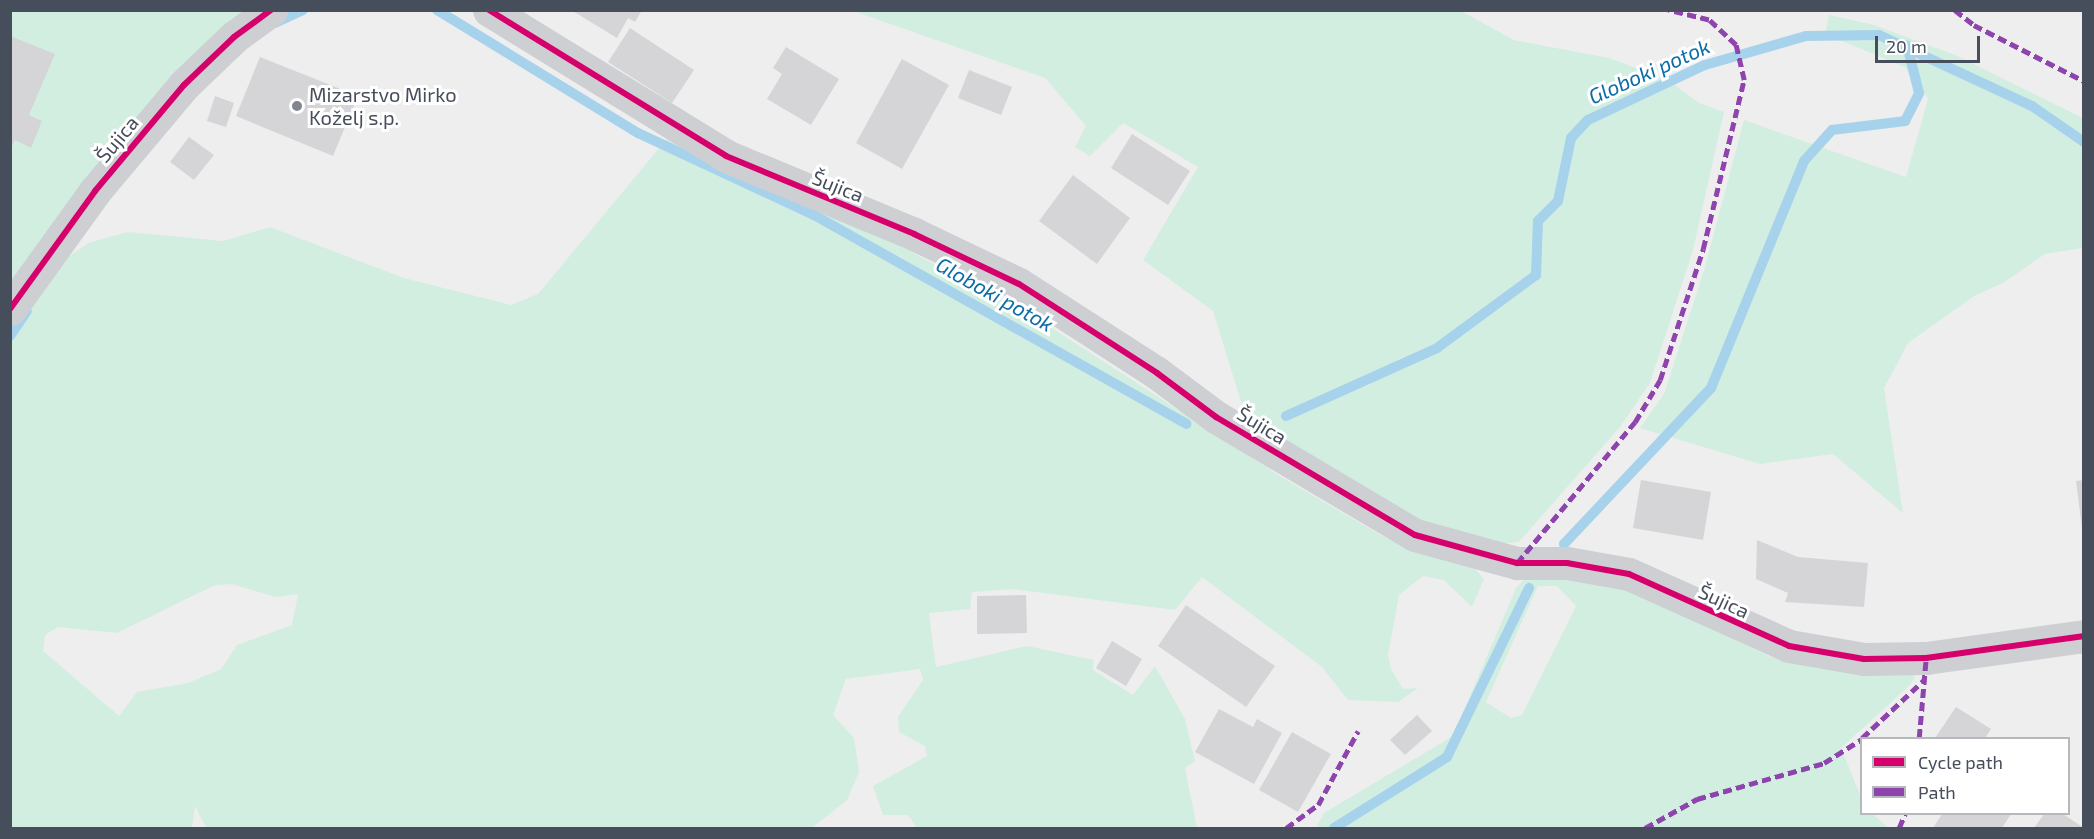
<!DOCTYPE html>
<html>
<head>
<meta charset="utf-8">
<style>
	body { margin:0 }
	#map { position:relative; width:2094px; height:839px; overflow:hidden; background:#efeeee; font-family:"Exo 2",sans-serif }
	div>[style] { position:absolute }
	[style*='--x'] { left:calc(var(--x)*1px); top:calc(var(--y)*1px); width:calc(var(--w)*1px); rotate:calc(var(--a)*1deg) }
	.green>* { inset:0; background:#d2eee1 }
	.stream>* { height:10px; margin:-5px; padding:0 5px; transform-origin:5px; border-radius:5px; background:#a7d2ec }
	.building>* { inset:0; background:#d5d5d7 }
	.street>* { height:33px; margin:-16.5px; padding:0 16.5px; transform-origin:16.5px; border-radius:16.5px; background:#cdcfd2 }
	.quiet>* { height:4.5px; margin-top:-2.25px; transform-origin:0; background:repeating-linear-gradient(90deg,#8e44ad 0 9px,transparent 0 13.5px) }
	.cycleway>* { height:6px; margin:-3px; padding:0 3px; transform-origin:3px; border-radius:3px; background:#d6006c }
	.dots>* { width:16px; height:16px; translate:-50% -50%; box-sizing:border-box; border:3px solid #fff; border-radius:50% }
	span { translate:-50% -50%; white-space:nowrap; text-align:center; line-height:1.15; -webkit-text-stroke:6px #fff; paint-order:stroke }
	.poi-label { font-size:20px; color:#464d5b }
	.left { translate:0 -50%; text-align:left }
	.street-label { font-size:20px; color:#464d5b }
	.water-label { font-size:21px; color:#0c6da7; font-style:italic }
	.frame { position:absolute; inset:0; border:12px solid #464d5b; pointer-events:none }
	.legend { position:absolute; left:1860px; top:737px; width:210px; height:78px; box-sizing:border-box; background:#fff; border:2px solid #b5b8bd; margin:0; padding:8px 10px; list-style:none; font-size:18px; color:#464d5b }
	.legend li { display:flex; align-items:center; gap:12px; height:30px }
	.legend b { width:30px; border:2px solid #b5b8bd }
	.scale { position:absolute; left:1875px; top:36px; width:105px; height:27px; box-sizing:border-box; border:3px solid #464d5b; border-top:0; padding-left:8px; font-size:18px; line-height:21px; white-space:nowrap; color:#464d5b; -webkit-text-stroke:4px #fff; paint-order:stroke }
</style>
</head>
<body>
<div id="map">
	<div class="green">
		<div style="clip-path:polygon(11px 11px,256px 11px,11px 283px)"></div>
		<div style="clip-path:polygon(853px 11px,1461px 11px,1514px 40px,1609px 58px,1668px 80px,1699px 103px,1724px 112px,1693px 250px,1650px 383px,1620px 427px,1519px 542px,1500px 544px,1426px 523px,1246px 418px,1213px 311px,1143px 260px,1198px 167px,1123px 123px,1090px 156px,1075px 147px,1086px 126px,1045px 78px)"></div>
		<div style="clip-path:polygon(1829px 15px,1874px 25px,1955px 55px,2083px 118px,2083px 248px,2045px 254px,2003px 283px,1974px 296px,1908px 343px,1884px 388px,1903px 513px,1833px 454px,1760px 464px,1640px 428px,1664px 394px,1705px 267px,1744px 120px,1906px 177px,1928px 99px,1905px 67px,1825px 34px)"></div>
		<div style="clip-path:polygon(evenodd,670px 135px,899px 245px,1052px 328px,1283px 478px,1384px 537px,1475px 569px,1484px 579px,1472px 607px,1444px 580px,1423px 576px,1399px 595px,1388px 655px,1391px 669px,1403px 689px,1418px 688px,1398px 702px,1348px 700px,1322px 667px,1202px 577px,1175px 610px,1013px 589px,972px 592px,970px 609px,929px 613px,936px 667px,1027px 646px,1094px 660px,1093px 670px,1133px 695px,1155px 666px,1185px 719px,1195px 761px,1185px 768px,1197px 828px,917px 828px,908px 815px,883px 815px,873px 786px,927px 756px,925px 746px,899px 732px,898px 717px,923px 680px,920px 669px,846px 679px,833px 715px,854px 738px,859px 772px,847px 800px,812px 828px,206px 828px,195px 806px,192px 828px,11px 828px,10px 329px,61px 262px,88px 243px,128px 232px,223px 241px,270px 227px,404px 278px,511px 305px,538px 294px,670px 135px,232px 584px,275px 597px,298px 594px,292px 625px,237px 645px,221px 669px,188px 683px,137px 692px,119px 716px,43px 651px,45px 635px,58px 627px,117px 633px,215px 585px,232px 584px)"></div>
		<div style="clip-path:polygon(evenodd,1528px 576px,1589px 579px,1618px 586px,1771px 657px,1816px 666px,1912px 668px,1915px 677px,1910px 685px,1841px 748px,1861px 797px,1862px 814px,1873px 814px,1888px 828px,1316px 828px,1324px 813px,1453px 736px,1516px 588px,1528px 576px,1538px 586px,1557px 586px,1576px 606px,1522px 715px,1511px 718px,1486px 702px,1538px 586px)"></div>
	</div>
	<div class="stream">
		<div style="--x:437;--y:10;--w:236;--a:31.5"></div>
		<div style="--x:638;--y:133;--w:194;--a:25"></div>
		<div style="--x:814;--y:215;--w:427;--a:29.3"></div>
		<div style="--x:275;--y:23;--w:31;--a:-25"></div>
		<div style="--x:10;--y:336;--w:30;--a:-56"></div>
		<div style="--x:1286;--y:416;--w:166;--a:-24.2"></div>
		<div style="--x:1437;--y:348;--w:123;--a:-36.4"></div>
		<div style="--x:1536;--y:275;--w:54;--a:-87.9"></div>
		<div style="--x:1538;--y:221;--w:28;--a:-45"></div>
		<div style="--x:1558;--y:201;--w:64;--a:-78.3"></div>
		<div style="--x:1571;--y:138;--w:25;--a:-47"></div>
		<div style="--x:1588;--y:120;--w:129;--a:-25.2"></div>
		<div style="--x:1705;--y:65;--w:105;--a:-16"></div>
		<div style="--x:1806;--y:36;--w:73;--a:-0.8"></div>
		<div style="--x:1879;--y:35;--w:169;--a:24.9"></div>
		<div style="--x:2032;--y:106;--w:63;--a:34.7"></div>
		<div style="--x:1564;--y:544;--w:214;--a:-46.7"></div>
		<div style="--x:1711;--y:388;--w:245;--a:-67.7"></div>
		<div style="--x:1804;--y:161;--w:42;--a:-47.9"></div>
		<div style="--x:1832;--y:130;--w:74;--a:-7"></div>
		<div style="--x:1905;--y:121;--w:31;--a:-63"></div>
		<div style="--x:1919;--y:93;--w:49;--a:-104"></div>
		<div style="--x:1334;--y:828;--w:133;--a:-32.1"></div>
		<div style="--x:1447;--y:757;--w:188;--a:-64.1"></div>
	</div>
	<div class="building">
		<div style="clip-path:polygon(571px 10px,642px 10px,635px 22px,628px 18px,617px 38px)"></div>
		<div style="clip-path:polygon(630px 28px,694px 70px,672px 103px,608px 62px)"></div>
		<div style="clip-path:polygon(10px 36px,55px 54px,29px 115px,42px 121px,31px 148px,15px 140px,10px 150px)"></div>
		<div style="clip-path:polygon(786px 47px,839px 79px,811px 125px,767px 99px,782px 74px,773px 68px)"></div>
		<div style="clip-path:polygon(260px 57px,358px 96px,333px 156px,236px 116px)"></div>
		<div style="clip-path:polygon(902px 59px,949px 85px,902px 169px,856px 143px)"></div>
		<div style="clip-path:polygon(969px 70px,1012px 87px,1001px 115px,958px 98px)"></div>
		<div style="clip-path:polygon(215px 96px,234px 103px,226px 127px,207px 121px)"></div>
		<div style="clip-path:polygon(1132px 134px,1190px 171px,1168px 205px,1111px 168px)"></div>
		<div style="clip-path:polygon(189px 137px,214px 155px,194px 180px,170px 162px)"></div>
		<div style="clip-path:polygon(1073px 175px,1130px 218px,1097px 264px,1039px 221px)"></div>
		<div style="clip-path:polygon(1641px 480px,1711px 492px,1703px 540px,1633px 528px)"></div>
		<div style="clip-path:polygon(2084px 480px,2084px 528px,2082px 528px,2076px 481px)"></div>
		<div style="clip-path:polygon(1757px 540px,1798px 557px,1868px 563px,1864px 607px,1785px 602px,1788px 593px,1756px 579px)"></div>
		<div style="clip-path:polygon(1026px 595px,1027px 633px,977px 634px,977px 596px)"></div>
		<div style="clip-path:polygon(1186px 605px,1275px 666px,1246px 707px,1158px 646px)"></div>
		<div style="clip-path:polygon(1112px 641px,1142px 659px,1126px 686px,1096px 668px)"></div>
		<div style="clip-path:polygon(1956px 707px,1991px 729px,1985px 738px,1935px 738px)"></div>
		<div style="clip-path:polygon(1219px 709px,1253px 727px,1257px 719px,1282px 733px,1254px 784px,1195px 752px)"></div>
		<div style="clip-path:polygon(1417px 715px,1432px 731px,1405px 755px,1390px 740px)"></div>
		<div style="clip-path:polygon(1292px 732px,1331px 754px,1298px 812px,1259px 790px)"></div>
		<div style="clip-path:polygon(1942px 814px,2011px 814px,2002px 828px,1933px 828px)"></div>
		<div style="clip-path:polygon(2044px 814px,2063px 814px,2084px 828px,2034px 828px)"></div>
	</div>
	<div class="street">
		<div style="--x:489;--y:10;--w:278;--a:31.6"></div>
		<div style="--x:726;--y:156;--w:204;--a:22.5"></div>
		<div style="--x:914;--y:234;--w:116;--a:25.5"></div>
		<div style="--x:1019;--y:284;--w:164;--a:32.8"></div>
		<div style="--x:1157;--y:373;--w:74;--a:36.7"></div>
		<div style="--x:1216;--y:417;--w:231;--a:30.7"></div>
		<div style="--x:1415;--y:535;--w:106;--a:15.4"></div>
		<div style="--x:1517;--y:563;--w:50;--a:0"></div>
		<div style="--x:1567;--y:563;--w:63;--a:10.1"></div>
		<div style="--x:1629;--y:574;--w:175;--a:24.2"></div>
		<div style="--x:1789;--y:646;--w:76;--a:9.8"></div>
		<div style="--x:1864;--y:659;--w:62;--a:-0.9"></div>
		<div style="--x:1926;--y:658;--w:160;--a:-7.9"></div>
		<div style="--x:10;--y:309;--w:145;--a:-54.2"></div>
		<div style="--x:95;--y:191;--w:138;--a:-50"></div>
		<div style="--x:184;--y:85;--w:69;--a:-43.8"></div>
		<div style="--x:234;--y:37;--w:46;--a:-36.1"></div>
	</div>
	<div class="quiet">
		<div style="--x:1955;--y:10;--w:24;--a:38"></div>
		<div style="--x:1974;--y:25;--w:123;--a:27"></div>
		<div style="--x:1517;--y:563;--w:184;--a:-50.1"></div>
		<div style="--x:1635;--y:422;--w:49;--a:-59.2"></div>
		<div style="--x:1660;--y:380;--w:138;--a:-71.8"></div>
		<div style="--x:1703;--y:249;--w:174;--a:-76.4"></div>
		<div style="--x:1744;--y:80;--w:36;--a:-103"></div>
		<div style="--x:1736;--y:45;--w:37;--a:-137"></div>
		<div style="--x:1709;--y:20;--w:42;--a:-166.3"></div>
		<div style="--x:1862;--y:738;--w:86;--a:-43.1"></div>
		<div style="--x:1919;--y:738;--w:80;--a:-85"></div>
		<div style="--x:1286;--y:828;--w:39;--a:-36"></div>
		<div style="--x:1318;--y:805;--w:84;--a:-61.6"></div>
		<div style="--x:1645;--y:828;--w:60;--a:-29.1"></div>
		<div style="--x:1697;--y:799;--w:132;--a:-15.8"></div>
		<div style="--x:1824;--y:763;--w:45;--a:-32.3"></div>
		<div style="--x:1899;--y:828;--w:15;--a:-67"></div>
	</div>
	<div class="cycleway">
		<div style="--x:489;--y:10;--w:278;--a:31.6"></div>
		<div style="--x:726;--y:156;--w:204;--a:22.5"></div>
		<div style="--x:914;--y:234;--w:116;--a:25.5"></div>
		<div style="--x:1019;--y:284;--w:164;--a:32.8"></div>
		<div style="--x:1157;--y:373;--w:74;--a:36.7"></div>
		<div style="--x:1216;--y:417;--w:231;--a:30.7"></div>
		<div style="--x:1415;--y:535;--w:106;--a:15.4"></div>
		<div style="--x:1517;--y:563;--w:50;--a:0"></div>
		<div style="--x:1567;--y:563;--w:63;--a:10.1"></div>
		<div style="--x:1629;--y:574;--w:175;--a:24.2"></div>
		<div style="--x:1789;--y:646;--w:76;--a:9.8"></div>
		<div style="--x:1864;--y:659;--w:62;--a:-0.9"></div>
		<div style="--x:1926;--y:658;--w:160;--a:-7.9"></div>
		<div style="--x:10;--y:309;--w:145;--a:-54.2"></div>
		<div style="--x:95;--y:191;--w:138;--a:-50"></div>
		<div style="--x:184;--y:85;--w:69;--a:-43.8"></div>
		<div style="--x:234;--y:37;--w:46;--a:-36.1"></div>
	</div>
	<div class="dots">
		<div style="left:297px;top:106px;background:#81858e"></div>
	</div>
	<div class="poi-label">
		<span class="left" style="left:309px;top:106px">Mizarstvo Mirko<br>Koželj s.p.</span>
	</div>
	<div class="street-label">
		<span style="left:117px;top:139px;rotate:-50deg">Šujica</span>
		<span style="left:838px;top:186px;rotate:22deg">Šujica</span>
		<span style="left:1262px;top:425px;rotate:31deg">Šujica</span>
		<span style="left:1724px;top:601px;rotate:25deg">Šujica</span>
	</div>
	<div class="water-label">
		<span style="left:1649px;top:71px;rotate:-24deg">Globoki potok</span>
		<span style="left:995px;top:294px;rotate:29deg">Globoki potok</span>
	</div>
	<div class="frame"></div>
	<ul class="legend">
	<li><b style="height:8px;background:#d6006c"></b>Cycle path</li>
	<li><b style="height:8px;background:#8e44ad"></b>Path</li>
	</ul>
	<div class="scale">20 m</div>
</div>
</body>
</html>
